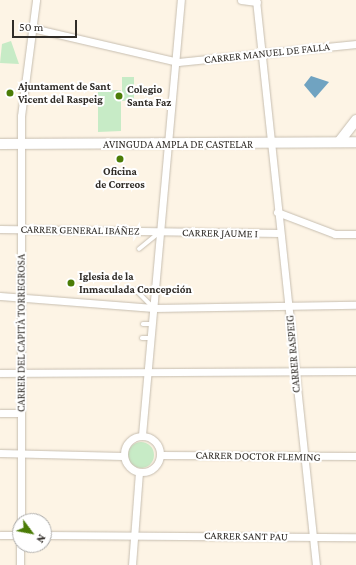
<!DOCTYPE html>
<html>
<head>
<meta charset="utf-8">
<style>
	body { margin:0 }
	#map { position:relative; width:356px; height:565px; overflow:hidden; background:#fdf4e5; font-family:"Crimson Pro",serif }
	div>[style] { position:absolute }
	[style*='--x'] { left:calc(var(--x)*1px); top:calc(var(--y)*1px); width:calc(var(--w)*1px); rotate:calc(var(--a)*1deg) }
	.green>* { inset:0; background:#c7ebc6 }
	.round { border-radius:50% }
	.water>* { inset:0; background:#70a3c1 }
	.roads { filter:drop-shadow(0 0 1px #c7beb0) drop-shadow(0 0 1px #c7beb0) }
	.lane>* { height:3.5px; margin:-1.75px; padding:0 1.75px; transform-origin:1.75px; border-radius:1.75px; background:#fff }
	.street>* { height:7px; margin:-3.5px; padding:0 3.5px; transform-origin:3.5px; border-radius:3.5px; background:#fff }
	.street>.ring { margin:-3.5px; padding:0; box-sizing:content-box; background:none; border:7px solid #fff; border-radius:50% }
	.secondary>* { height:10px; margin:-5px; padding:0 5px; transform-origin:5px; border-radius:5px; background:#fff }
	.dots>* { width:11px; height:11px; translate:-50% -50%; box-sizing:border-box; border:2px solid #fff; border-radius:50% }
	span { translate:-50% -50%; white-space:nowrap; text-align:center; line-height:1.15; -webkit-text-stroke:4px #fff; paint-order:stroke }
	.street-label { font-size:11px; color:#302c27 }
	.poi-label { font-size:11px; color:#302c27; font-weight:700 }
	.left { translate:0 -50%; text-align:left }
	.north { position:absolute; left:12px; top:513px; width:40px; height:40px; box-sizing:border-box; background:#fff; border:1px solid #acaba9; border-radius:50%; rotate:122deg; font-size:11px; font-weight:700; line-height:16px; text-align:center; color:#302c27 }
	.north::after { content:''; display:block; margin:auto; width:14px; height:18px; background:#4b7c06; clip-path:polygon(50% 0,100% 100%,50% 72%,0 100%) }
	.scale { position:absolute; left:12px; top:20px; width:65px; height:18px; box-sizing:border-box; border:2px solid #302c27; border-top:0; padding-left:5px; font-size:12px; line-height:14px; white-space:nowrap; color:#302c27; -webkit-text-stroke:3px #fff; paint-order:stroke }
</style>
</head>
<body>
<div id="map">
	<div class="green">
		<div style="clip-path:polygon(11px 41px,19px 64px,0 63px,2px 44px)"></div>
		<div style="clip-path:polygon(122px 77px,134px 77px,134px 100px,122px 101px)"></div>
		<div style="clip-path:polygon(98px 90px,121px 90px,121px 131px,98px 132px)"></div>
		<div class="round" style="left:128px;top:442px;width:26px;height:26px"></div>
	</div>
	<div class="water">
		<div style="clip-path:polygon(311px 76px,329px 82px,315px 98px,304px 85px)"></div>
	</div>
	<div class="roads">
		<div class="lane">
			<div style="--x:139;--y:249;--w:27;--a:-39"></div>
			<div style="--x:136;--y:290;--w:24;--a:45"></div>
			<div style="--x:143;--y:324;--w:9;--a:0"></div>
			<div style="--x:142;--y:338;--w:9;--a:0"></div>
		</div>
		<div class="street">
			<div style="--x:241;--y:0;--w:16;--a:7"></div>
			<div style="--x:256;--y:0;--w:568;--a:83.94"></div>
			<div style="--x:32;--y:28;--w:150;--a:13.1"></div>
			<div style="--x:178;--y:62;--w:179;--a:-5.8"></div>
			<div style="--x:277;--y:212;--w:62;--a:20.8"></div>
			<div style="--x:335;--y:234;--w:21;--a:0"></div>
			<div style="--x:0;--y:229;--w:280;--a:0.8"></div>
			<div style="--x:0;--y:296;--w:154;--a:4.5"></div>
			<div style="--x:154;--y:308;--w:202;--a:-0.9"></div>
			<div style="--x:0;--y:373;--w:356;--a:-0.3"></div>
			<div style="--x:0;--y:413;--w:20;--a:0"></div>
			<div style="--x:142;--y:435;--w:437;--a:-84.9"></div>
			<div class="ring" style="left:124px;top:436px;width:29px;height:29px"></div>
			<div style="--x:0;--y:453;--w:123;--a:1.4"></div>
			<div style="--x:160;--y:455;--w:196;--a:0.3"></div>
			<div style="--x:21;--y:521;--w:405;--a:-90"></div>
			<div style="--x:21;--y:116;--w:117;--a:-82.6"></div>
			<div style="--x:0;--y:535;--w:20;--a:0"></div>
			<div style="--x:44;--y:535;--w:312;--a:0.4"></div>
			<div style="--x:20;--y:565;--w:20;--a:-90"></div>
			<div style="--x:132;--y:565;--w:93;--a:-85.7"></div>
		</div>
		<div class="secondary">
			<div style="--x:339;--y:142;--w:28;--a:-52"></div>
			<div style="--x:0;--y:144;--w:356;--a:-0.3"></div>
		</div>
	</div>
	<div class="dots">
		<div style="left:10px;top:93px;background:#4b7c06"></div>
		<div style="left:119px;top:96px;background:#4b7c06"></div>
		<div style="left:120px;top:159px;background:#4b7c06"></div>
		<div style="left:71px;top:283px;background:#4b7c06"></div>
	</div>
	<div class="street-label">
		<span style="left:267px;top:53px;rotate:-6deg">CARRER MANUEL DE FALLA</span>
		<span style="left:178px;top:144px">AVINGUDA AMPLA DE CASTELAR</span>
		<span style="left:80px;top:230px;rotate:1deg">CARRER GENERAL IBÁÑEZ</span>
		<span style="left:220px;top:233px;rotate:1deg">CARRER JAUME I</span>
		<span style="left:21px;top:333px;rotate:-90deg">CARRER DEL CAPITÀ TORREGROSA</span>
		<span style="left:293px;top:354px;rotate:-95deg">CARRER RASPEIG</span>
		<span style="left:258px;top:456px;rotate:1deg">CARRER DOCTOR FLEMING</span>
		<span style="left:246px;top:536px;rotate:1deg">CARRER SANT PAU</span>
	</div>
	<div class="poi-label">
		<span class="left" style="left:18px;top:93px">Ajuntament de Sant<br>Vicent del Raspeig</span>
		<span class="left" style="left:127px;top:96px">Colegio<br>Santa Faz</span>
		<span style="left:120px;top:178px">Oficina<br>de Correos</span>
		<span class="left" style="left:79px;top:283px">Iglesia de la<br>Inmaculada Concepción</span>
	</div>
	<div class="north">N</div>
	<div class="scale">50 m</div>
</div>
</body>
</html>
